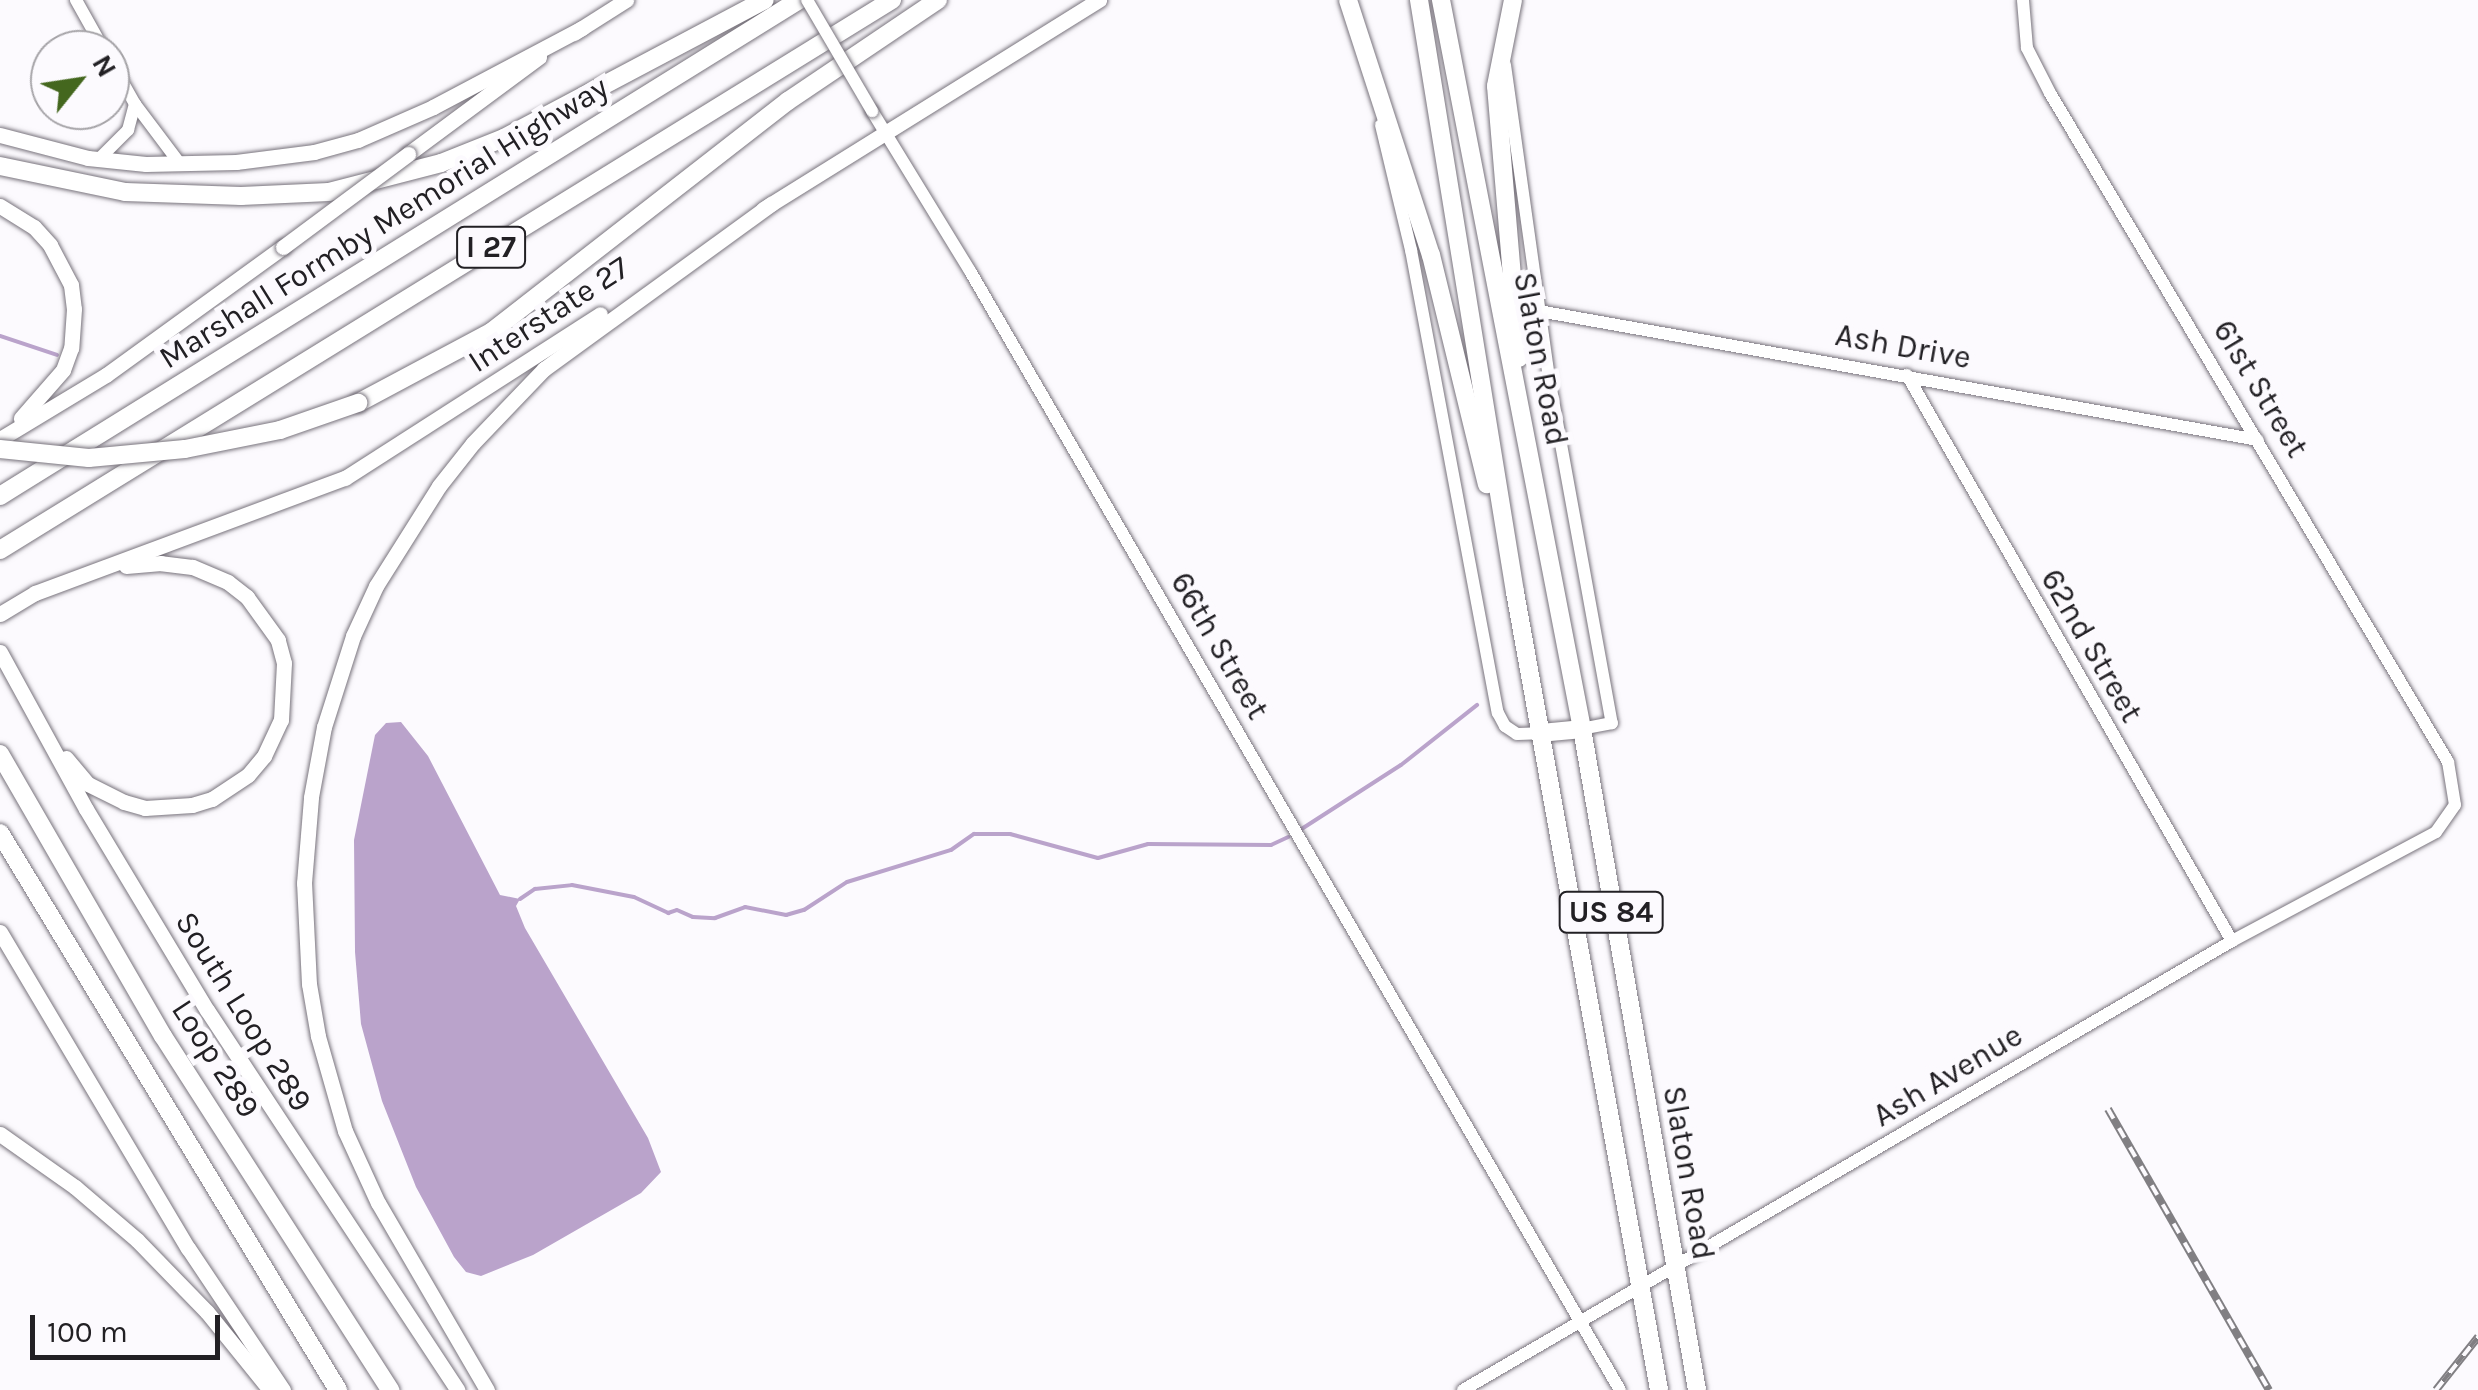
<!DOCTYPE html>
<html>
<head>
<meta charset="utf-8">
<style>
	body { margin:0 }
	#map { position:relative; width:2478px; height:1390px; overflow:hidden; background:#fcfafe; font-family:Karla,sans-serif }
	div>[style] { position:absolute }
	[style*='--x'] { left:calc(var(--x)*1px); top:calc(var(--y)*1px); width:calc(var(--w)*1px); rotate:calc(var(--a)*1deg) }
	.water>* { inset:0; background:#baa3cb }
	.stream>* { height:4px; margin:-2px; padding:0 2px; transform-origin:2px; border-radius:2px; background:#baa3cb }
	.roads { filter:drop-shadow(0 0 2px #78737c) drop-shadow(0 0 2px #78737c) }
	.minor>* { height:12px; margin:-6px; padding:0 6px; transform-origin:6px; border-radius:6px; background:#fff }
	.major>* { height:15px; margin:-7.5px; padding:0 7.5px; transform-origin:7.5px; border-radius:7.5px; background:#fff }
	.highway>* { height:18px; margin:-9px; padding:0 9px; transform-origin:9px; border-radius:9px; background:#fff }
	.rail>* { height:8px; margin-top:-4px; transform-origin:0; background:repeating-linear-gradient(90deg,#fcfafe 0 11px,#817f83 0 22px); box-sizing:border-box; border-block:2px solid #817f83 }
	.bridges { filter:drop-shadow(0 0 2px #78737c) drop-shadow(0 0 2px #78737c) }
	.minor-bridge>* { height:12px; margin:-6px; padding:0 6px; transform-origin:6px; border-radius:6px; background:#fff }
	.major-bridge>* { height:15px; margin:-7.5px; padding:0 7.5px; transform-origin:7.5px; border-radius:7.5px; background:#fff }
	.highway-bridge>* { height:18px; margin:-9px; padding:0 9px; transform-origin:9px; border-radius:9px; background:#fff }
	span { translate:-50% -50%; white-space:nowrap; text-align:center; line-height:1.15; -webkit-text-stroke:10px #fcfafe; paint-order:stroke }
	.shield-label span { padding:2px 8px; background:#fcfafe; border:2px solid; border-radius:8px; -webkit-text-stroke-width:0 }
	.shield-label { font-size:30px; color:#222024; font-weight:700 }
	.street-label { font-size:32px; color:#222024 }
	.north { position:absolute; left:30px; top:30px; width:100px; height:100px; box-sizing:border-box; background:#fcfafe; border:2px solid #a5a3a7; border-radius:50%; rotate:60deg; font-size:28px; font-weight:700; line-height:40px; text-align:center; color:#222024 }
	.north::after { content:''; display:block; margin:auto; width:35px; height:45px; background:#44671e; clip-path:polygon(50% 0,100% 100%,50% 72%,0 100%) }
	.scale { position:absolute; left:30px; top:1315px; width:190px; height:45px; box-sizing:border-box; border:5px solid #222024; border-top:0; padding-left:12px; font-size:30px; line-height:35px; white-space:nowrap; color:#222024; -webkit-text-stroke:8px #fcfafe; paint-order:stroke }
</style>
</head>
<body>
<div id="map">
	<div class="water">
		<div style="clip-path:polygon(401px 722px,428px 756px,500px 895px,520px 899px,516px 906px,525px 928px,648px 1138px,661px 1172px,641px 1193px,533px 1255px,481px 1276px,466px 1272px,454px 1257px,416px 1187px,382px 1101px,361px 1024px,355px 952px,354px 840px,375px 735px,386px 723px)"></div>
	</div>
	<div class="stream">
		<div style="--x:0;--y:336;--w:60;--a:18.4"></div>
		<div style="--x:1300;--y:830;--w:120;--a:-32.8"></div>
		<div style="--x:1401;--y:765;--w:97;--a:-38.3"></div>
		<div style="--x:520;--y:899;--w:18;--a:-34"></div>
		<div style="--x:535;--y:889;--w:37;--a:-6"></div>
		<div style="--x:572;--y:885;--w:63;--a:11"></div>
		<div style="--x:634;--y:897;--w:38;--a:25"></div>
		<div style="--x:668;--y:913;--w:9;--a:-18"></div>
		<div style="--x:677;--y:910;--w:17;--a:24"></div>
		<div style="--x:693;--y:917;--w:22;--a:3"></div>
		<div style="--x:715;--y:918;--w:32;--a:-20"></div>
		<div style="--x:745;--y:907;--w:42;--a:11"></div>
		<div style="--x:786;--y:915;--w:19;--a:-16"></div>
		<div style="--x:804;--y:910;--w:51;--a:-33.1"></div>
		<div style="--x:847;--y:882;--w:109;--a:-17.1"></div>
		<div style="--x:951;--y:850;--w:28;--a:-35"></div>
		<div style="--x:974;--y:834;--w:36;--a:0"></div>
		<div style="--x:1010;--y:834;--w:91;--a:15.3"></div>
		<div style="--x:1098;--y:858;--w:52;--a:-15.6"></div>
		<div style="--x:1148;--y:844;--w:123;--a:0.5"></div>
		<div style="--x:1271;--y:845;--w:19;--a:-25"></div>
	</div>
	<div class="roads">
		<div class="minor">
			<div style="--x:76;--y:0;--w:57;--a:60.8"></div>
			<div style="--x:110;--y:60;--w:51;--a:60.4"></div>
			<div style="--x:135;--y:104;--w:75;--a:53.1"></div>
			<div style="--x:1505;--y:65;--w:316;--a:82"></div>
			<div style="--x:1549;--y:378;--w:351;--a:79.7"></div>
			<div style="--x:1612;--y:723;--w:31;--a:169"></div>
			<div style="--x:872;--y:111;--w:188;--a:58.5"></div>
			<div style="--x:970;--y:271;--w:1294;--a:59.85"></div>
			<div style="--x:1381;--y:125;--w:129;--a:76.5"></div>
			<div style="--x:1411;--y:250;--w:471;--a:79.4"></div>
			<div style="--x:1498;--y:713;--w:15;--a:62"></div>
			<div style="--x:1505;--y:726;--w:14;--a:34"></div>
			<div style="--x:1517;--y:734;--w:23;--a:-2"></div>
			<div style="--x:100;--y:158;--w:40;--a:-45"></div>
			<div style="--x:128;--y:130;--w:27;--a:-75"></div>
			<div style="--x:1539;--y:311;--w:730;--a:10.17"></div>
			<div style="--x:1907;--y:375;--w:653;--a:60.14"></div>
			<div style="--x:1463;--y:1390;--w:890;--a:-30.28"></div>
			<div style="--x:2232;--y:941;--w:231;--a:-28.1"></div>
			<div style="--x:2436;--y:832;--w:33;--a:-55"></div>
			<div style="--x:2455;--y:805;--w:44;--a:-99.2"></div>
			<div style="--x:2448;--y:762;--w:778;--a:-120.75"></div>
			<div style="--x:2050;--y:93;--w:51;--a:-117.1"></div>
			<div style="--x:2027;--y:48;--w:48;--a:-94.8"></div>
		</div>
		<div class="major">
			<div style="--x:574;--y:33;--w:62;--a:-32.4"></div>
			<div style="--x:0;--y:135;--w:91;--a:14.6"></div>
			<div style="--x:88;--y:158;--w:58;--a:5.9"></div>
			<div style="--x:146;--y:164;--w:90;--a:-1.3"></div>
			<div style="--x:236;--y:162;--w:79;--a:-7.3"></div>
			<div style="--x:314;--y:152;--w:46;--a:-15.3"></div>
			<div style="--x:358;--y:140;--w:82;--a:-23.7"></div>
			<div style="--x:433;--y:107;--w:169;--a:-27.9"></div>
			<div style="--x:408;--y:154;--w:163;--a:-36.5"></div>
			<div style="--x:0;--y:206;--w:40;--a:32"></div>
			<div style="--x:34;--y:227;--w:24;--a:48"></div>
			<div style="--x:50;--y:245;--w:45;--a:62.3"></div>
			<div style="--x:71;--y:285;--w:24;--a:83"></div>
			<div style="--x:74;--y:309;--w:39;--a:94"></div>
			<div style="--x:71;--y:348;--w:23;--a:110"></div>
			<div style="--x:63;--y:370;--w:64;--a:131.2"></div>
			<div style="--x:763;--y:209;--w:396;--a:-31.9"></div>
			<div style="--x:0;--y:439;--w:124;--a:-31.1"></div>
			<div style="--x:106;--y:375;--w:218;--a:-35.9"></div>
			<div style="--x:0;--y:614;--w:41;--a:-31"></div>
			<div style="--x:35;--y:593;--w:331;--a:-20.4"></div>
			<div style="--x:345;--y:478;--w:303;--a:-32.7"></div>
			<div style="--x:0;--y:652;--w:179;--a:61.3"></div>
			<div style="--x:86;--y:809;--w:235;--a:59"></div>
			<div style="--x:207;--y:1010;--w:455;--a:56.6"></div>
			<div style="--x:66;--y:758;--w:34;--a:50"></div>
			<div style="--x:88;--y:784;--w:40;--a:26.6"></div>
			<div style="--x:124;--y:802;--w:22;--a:16"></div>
			<div style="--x:145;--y:808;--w:47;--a:-3.7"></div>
			<div style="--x:192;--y:805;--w:21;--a:-17"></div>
			<div style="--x:212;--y:799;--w:43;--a:-33.7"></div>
			<div style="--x:248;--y:775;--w:25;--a:-50"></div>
			<div style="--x:264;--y:756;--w:40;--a:-65"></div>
			<div style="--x:281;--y:720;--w:57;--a:-87"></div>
			<div style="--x:284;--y:663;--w:24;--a:-105"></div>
			<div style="--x:278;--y:640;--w:53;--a:-125.8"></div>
			<div style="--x:247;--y:597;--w:24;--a:-142"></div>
			<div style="--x:228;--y:582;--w:39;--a:-157"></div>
			<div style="--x:192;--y:567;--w:31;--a:-173"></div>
			<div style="--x:161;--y:563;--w:35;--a:175"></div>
			<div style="--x:0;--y:932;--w:368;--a:59.3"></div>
			<div style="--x:188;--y:1248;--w:171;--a:56.2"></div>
			<div style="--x:0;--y:1134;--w:92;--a:35.2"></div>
			<div style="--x:75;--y:1187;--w:82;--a:40.5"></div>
			<div style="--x:137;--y:1240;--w:100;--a:45.8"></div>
			<div style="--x:207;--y:1312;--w:100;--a:51.1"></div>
			<div style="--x:487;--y:1390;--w:216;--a:-120.2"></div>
			<div style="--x:378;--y:1203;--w:79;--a:-114.6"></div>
			<div style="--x:345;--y:1131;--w:99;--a:-105.9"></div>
			<div style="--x:318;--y:1036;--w:53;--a:-99.8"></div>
			<div style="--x:309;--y:984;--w:101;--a:-92.8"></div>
			<div style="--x:304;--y:883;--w:86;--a:-85.3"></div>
			<div style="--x:311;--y:797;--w:71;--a:-79.5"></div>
			<div style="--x:324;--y:727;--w:96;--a:-72.3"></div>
			<div style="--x:353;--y:636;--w:55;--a:-65.3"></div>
			<div style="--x:376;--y:586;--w:118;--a:-57.8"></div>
			<div style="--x:439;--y:486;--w:55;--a:-51.7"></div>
			<div style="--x:473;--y:443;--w:103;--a:-46.2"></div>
			<div style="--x:544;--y:369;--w:281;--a:-36"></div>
		</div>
		<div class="highway">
			<div style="--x:1348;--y:0;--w:268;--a:72"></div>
			<div style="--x:1431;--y:255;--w:236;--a:76.3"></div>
			<div style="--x:1419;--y:0;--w:600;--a:80.79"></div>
			<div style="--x:1515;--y:592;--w:811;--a:79.77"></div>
			<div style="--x:1441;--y:0;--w:743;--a:79.05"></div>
			<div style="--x:1582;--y:729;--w:671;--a:80.13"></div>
			<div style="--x:1513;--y:0;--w:88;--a:101.2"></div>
			<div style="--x:1496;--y:86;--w:273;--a:85.2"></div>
			<div style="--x:0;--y:166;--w:128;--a:11.7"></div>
			<div style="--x:125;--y:192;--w:116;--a:2"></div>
			<div style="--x:241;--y:196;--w:88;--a:-2.6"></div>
			<div style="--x:329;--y:192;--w:116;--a:-14.5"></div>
			<div style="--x:441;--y:163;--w:68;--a:-21.6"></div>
			<div style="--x:504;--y:138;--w:295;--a:-27.9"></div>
			<div style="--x:358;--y:403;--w:151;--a:-28.1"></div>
			<div style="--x:491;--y:332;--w:376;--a:-37.9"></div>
			<div style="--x:788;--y:101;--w:181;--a:-34"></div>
			<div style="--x:0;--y:496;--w:940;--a:-31.83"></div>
			<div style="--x:0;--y:550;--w:1048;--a:-31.66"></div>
			<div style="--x:1540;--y:733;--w:42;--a:-5.4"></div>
			<div style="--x:0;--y:754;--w:326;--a:60"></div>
			<div style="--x:163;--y:1036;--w:421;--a:57.3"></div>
			<div style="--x:0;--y:833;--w:652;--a:58.75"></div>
		</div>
	</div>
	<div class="rail">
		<div style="--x:2108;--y:1109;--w:324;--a:60.2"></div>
		<div style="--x:2436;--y:1390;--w:68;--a:-51.6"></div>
	</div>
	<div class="bridges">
		<div class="minor-bridge">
			<div style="--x:807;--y:0;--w:129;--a:59.6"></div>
		</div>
		<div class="major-bridge">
			<div style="--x:283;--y:247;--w:156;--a:-36.6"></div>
		</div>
		<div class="highway-bridge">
			<div style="--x:0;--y:449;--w:89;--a:5.8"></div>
			<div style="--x:89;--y:458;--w:96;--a:-5.4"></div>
			<div style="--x:185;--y:449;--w:97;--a:-11.3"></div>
			<div style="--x:280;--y:430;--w:83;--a:-19.1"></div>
		</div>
	</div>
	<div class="shield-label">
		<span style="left:491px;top:247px">I 27</span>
		<span style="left:1611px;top:912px">US 84</span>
	</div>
	<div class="street-label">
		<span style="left:384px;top:223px;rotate:-32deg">Marshall Formby Memorial Highway</span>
		<span style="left:549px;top:315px;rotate:-33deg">Interstate 27</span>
		<span style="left:1903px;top:347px;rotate:10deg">Ash Drive</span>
		<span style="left:1540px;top:359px;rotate:79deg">Slaton Road</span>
		<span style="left:2260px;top:389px;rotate:59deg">61st Street</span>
		<span style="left:1219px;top:646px;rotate:60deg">66th Street</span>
		<span style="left:2091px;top:646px;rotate:60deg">62nd Street</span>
		<span style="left:243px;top:1012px;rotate:58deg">South Loop 289</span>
		<span style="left:215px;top:1059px;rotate:57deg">Loop 289</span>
		<span style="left:1948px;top:1076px;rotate:-31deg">Ash Avenue</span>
		<span style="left:1688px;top:1173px;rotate:80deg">Slaton Road</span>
	</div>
	<div class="north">N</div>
	<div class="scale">100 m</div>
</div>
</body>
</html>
